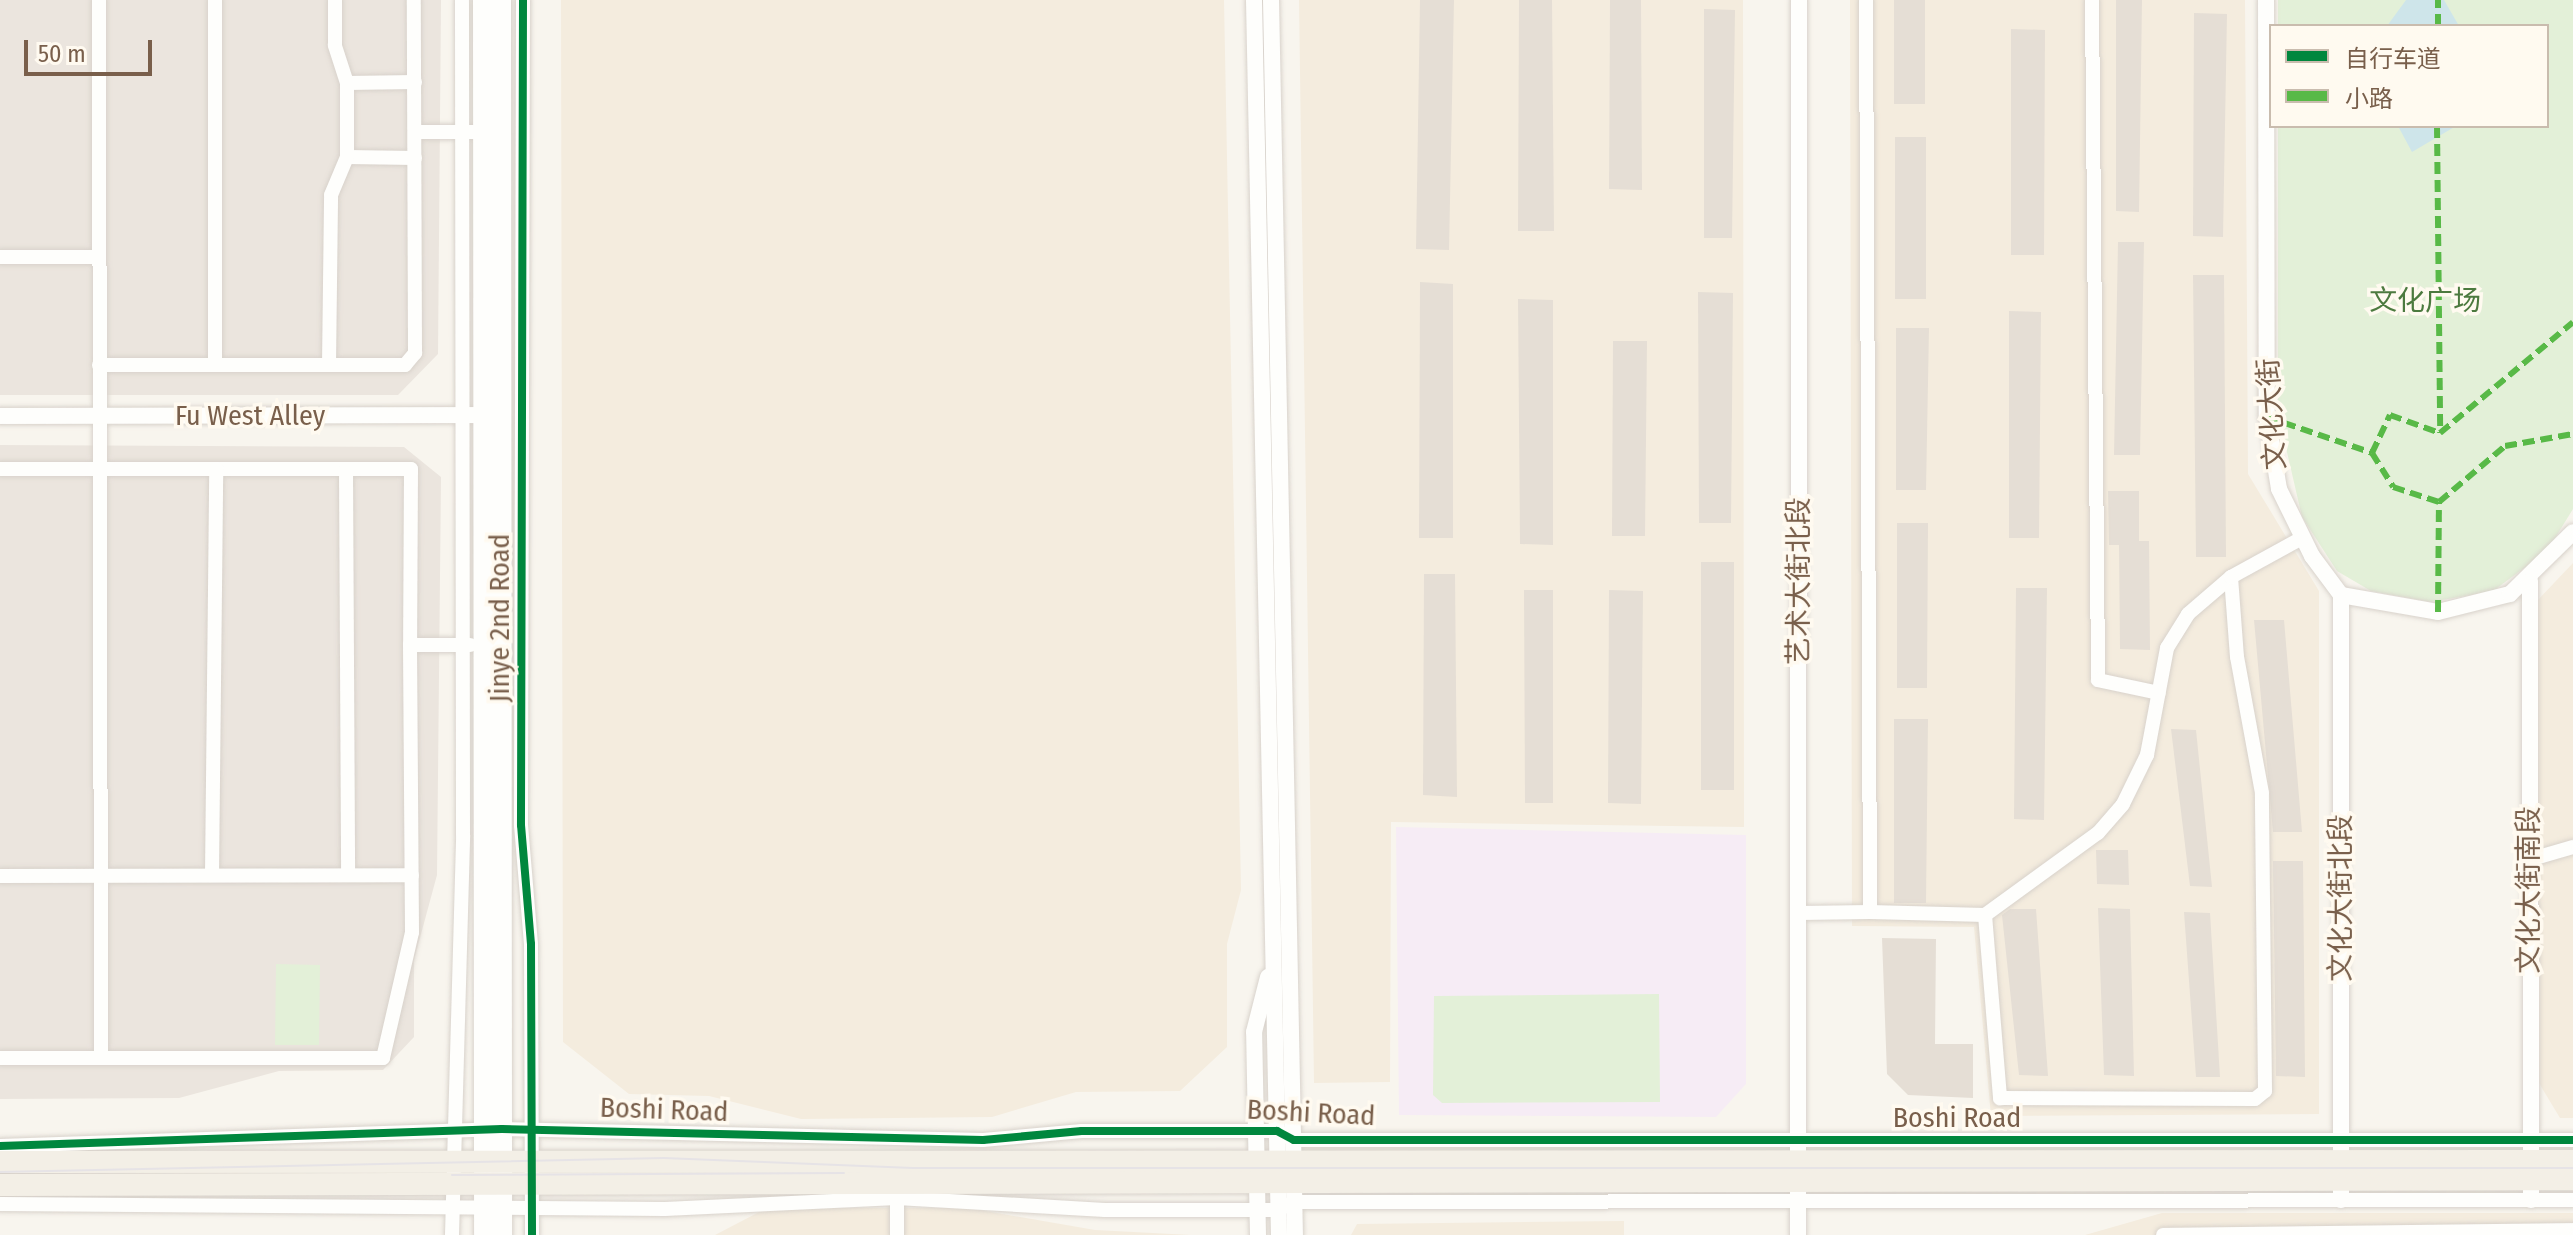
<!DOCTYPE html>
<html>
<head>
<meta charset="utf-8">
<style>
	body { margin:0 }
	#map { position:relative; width:2573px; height:1235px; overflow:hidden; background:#f8f5ee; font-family:"Fira Sans Condensed","Noto Sans SC",sans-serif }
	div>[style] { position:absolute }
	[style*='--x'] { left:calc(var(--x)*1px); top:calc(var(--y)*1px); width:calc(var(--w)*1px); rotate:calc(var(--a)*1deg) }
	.residential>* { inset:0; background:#f4ecde }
	.industrial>* { inset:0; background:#ebe5de }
	.education>* { inset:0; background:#f6ecf5 }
	.green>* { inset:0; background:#e3f0d8 }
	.water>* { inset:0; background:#cee5ea }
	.building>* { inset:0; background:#e5ded5 }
	.roads { filter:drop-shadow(0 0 2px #d8d2cb) drop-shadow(0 0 2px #d8d2cb) }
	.minor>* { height:14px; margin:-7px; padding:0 7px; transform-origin:7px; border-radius:7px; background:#fefefc }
	.tertiary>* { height:16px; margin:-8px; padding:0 8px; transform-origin:8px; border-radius:8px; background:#fefefc }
	.secondary>* { height:20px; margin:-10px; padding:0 10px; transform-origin:10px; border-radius:10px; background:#fefefc }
	.primary>* { height:22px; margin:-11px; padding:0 11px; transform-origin:11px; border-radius:11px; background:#f3efe6 }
	.tram>* { height:2px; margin:-1px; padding:0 1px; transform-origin:1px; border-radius:1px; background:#e6e3e6 }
	.quiet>* { height:6px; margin-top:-3px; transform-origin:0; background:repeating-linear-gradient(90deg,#58b947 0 12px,transparent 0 18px) }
	.cycleway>* { height:8px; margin:-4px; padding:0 4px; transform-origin:4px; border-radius:4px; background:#00873e }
	span { translate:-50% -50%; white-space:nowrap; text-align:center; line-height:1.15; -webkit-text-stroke:7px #fffaf0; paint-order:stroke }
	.park-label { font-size:28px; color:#4c7a3f }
	.street-label { font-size:28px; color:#795f4b }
	.legend { position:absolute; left:2269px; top:24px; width:280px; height:104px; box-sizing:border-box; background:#fffaf0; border:2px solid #c9bcae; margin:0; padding:10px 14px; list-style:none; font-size:24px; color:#795f4b }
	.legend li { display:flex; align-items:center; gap:16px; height:40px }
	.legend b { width:40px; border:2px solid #c9bcae }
	.scale { position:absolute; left:24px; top:40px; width:128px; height:36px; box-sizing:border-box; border:4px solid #795f4b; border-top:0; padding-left:10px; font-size:24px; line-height:28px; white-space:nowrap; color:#795f4b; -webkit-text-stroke:6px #fffaf0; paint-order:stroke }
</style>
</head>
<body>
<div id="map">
	<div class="residential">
		<div style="clip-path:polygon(561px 0,1224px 0,1241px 890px,1227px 944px,1227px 1047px,1180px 1091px,1076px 1092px,992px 1117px,801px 1119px,709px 1096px,629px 1094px,563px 1042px)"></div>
		<div style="clip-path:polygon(1299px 0,1743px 0,1744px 827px,1391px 822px,1390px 1082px,1314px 1083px)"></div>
		<div style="clip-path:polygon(1850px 0,2245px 0,2248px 474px,2319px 591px,2319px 1114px,1991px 1116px,1974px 927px,1852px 926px)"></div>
		<div style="clip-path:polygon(2573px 563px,2573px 1118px,2560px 1118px,2539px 1083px,2537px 601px)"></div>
		<div style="clip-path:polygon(767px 1208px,968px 1208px,1095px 1230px,1191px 1235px,715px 1235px)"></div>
		<div style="clip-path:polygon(2162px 1213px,2573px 1213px,2573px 1235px,2085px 1235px)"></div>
		<div style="clip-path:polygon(1624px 1221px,1624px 1235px,1351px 1235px,1357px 1224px)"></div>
	</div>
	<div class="industrial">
		<div style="clip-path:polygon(0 0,441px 0,438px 354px,398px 395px,0 395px)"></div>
		<div style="clip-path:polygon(0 445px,404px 447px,441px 477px,437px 875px,414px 960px,414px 1037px,383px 1070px,279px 1071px,179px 1098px,0 1099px)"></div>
	</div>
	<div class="education">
		<div style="clip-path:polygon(1396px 827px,1746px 835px,1746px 1084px,1716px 1117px,1399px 1115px)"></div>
	</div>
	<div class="green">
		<div style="clip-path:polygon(2278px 0,2573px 0,2573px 509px,2547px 551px,2493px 591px,2431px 602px,2371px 591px,2337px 571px,2302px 517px,2278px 413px,2278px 126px,2547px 126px,2547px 26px,2278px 26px)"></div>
		<div style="clip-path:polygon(276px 964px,320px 965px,319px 1045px,275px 1045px)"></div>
		<div style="clip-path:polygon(1659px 994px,1660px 1102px,1442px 1103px,1433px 1095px,1434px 996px)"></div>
	</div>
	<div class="water">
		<div style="clip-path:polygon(2406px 0,2444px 0,2459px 26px,2387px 26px)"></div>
		<div style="clip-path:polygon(2398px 126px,2456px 126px,2412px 152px)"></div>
	</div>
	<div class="building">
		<div style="clip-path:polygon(1420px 0,1454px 0,1449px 250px,1416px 249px)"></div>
		<div style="clip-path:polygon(1519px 0,1552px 0,1554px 231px,1518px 231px)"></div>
		<div style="clip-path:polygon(1610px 0,1641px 0,1642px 190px,1609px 189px)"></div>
		<div style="clip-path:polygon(1894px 0,1925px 0,1925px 104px,1894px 104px)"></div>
		<div style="clip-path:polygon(2116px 0,2142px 0,2139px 212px,2116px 211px)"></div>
		<div style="clip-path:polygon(1704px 9px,1735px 10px,1732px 238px,1704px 238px)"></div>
		<div style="clip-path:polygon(2194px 13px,2227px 14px,2223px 237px,2193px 236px)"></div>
		<div style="clip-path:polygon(2011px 29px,2045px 30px,2044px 255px,2011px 255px)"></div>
		<div style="clip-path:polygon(1895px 137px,1926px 137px,1926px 299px,1895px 299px)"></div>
		<div style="clip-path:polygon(2118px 242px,2144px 242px,2140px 455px,2114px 455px)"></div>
		<div style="clip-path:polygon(2193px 275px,2224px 275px,2226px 557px,2196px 557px)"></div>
		<div style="clip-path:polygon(1420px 282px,1453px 284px,1453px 538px,1419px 538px)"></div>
		<div style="clip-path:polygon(1698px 292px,1733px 293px,1731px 523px,1699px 523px)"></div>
		<div style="clip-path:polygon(1518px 299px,1553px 300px,1553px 545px,1520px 544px)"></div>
		<div style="clip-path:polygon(2009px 311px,2041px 312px,2039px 538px,2009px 538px)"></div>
		<div style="clip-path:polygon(1896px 328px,1929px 328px,1926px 490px,1896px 490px)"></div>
		<div style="clip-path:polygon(1613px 341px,1647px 341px,1645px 536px,1612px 536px)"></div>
		<div style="clip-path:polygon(2108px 491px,2139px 491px,2139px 541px,2149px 541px,2150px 650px,2120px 649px,2119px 545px,2109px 545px)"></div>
		<div style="clip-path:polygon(1897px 523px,1928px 523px,1927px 688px,1897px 688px)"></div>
		<div style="clip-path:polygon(1701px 562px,1734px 562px,1734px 790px,1701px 790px)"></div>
		<div style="clip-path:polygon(1424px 574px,1455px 574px,1457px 797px,1423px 795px)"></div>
		<div style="clip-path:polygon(2016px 588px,2047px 588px,2044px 820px,2014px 819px)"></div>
		<div style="clip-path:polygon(1524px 590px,1553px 590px,1553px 803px,1525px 803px)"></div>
		<div style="clip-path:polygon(1609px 590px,1643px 591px,1641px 804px,1608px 803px)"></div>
		<div style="clip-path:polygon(2254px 620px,2284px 620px,2302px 832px,2273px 832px)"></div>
		<div style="clip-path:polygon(1894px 719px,1928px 719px,1926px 903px,1894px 903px)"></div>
		<div style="clip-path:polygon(2171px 729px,2196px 730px,2212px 887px,2190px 886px)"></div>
		<div style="clip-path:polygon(2096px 850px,2128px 850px,2129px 885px,2097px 884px)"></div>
		<div style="clip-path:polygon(2273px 861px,2303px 861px,2305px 1077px,2276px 1076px)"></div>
		<div style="clip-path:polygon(2098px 908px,2130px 909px,2134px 1076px,2104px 1075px)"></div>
		<div style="clip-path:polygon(2010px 909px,2036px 909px,2048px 1076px,2019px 1075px,2002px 915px)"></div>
		<div style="clip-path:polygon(2184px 912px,2210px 913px,2220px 1077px,2196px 1077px)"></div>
		<div style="clip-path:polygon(1882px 938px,1936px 939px,1935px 1044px,1973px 1044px,1973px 1098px,1908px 1095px,1887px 1074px)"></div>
	</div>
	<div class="roads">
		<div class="minor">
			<div style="--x:99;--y:0;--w:1057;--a:89.89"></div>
			<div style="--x:523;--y:0;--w:825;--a:90.14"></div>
			<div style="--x:521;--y:825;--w:119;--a:85.2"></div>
			<div style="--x:531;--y:944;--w:291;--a:89.8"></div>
			<div style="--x:2092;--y:0;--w:680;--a:89.49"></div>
			<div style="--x:2098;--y:680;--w:62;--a:12"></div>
			<div style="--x:347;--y:83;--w:68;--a:-0.8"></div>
			<div style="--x:415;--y:132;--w:77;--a:0"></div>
			<div style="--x:347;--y:157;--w:68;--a:0.8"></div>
			<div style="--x:0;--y:257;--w:99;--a:0"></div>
			<div style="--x:215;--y:364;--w:364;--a:-90"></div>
			<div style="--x:99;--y:365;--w:306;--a:0"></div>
			<div style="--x:405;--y:365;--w:16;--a:-50"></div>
			<div style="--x:415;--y:353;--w:353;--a:-90.2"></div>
			<div style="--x:329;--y:365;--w:170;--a:-89.3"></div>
			<div style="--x:331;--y:195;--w:41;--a:-67.2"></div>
			<div style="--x:347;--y:157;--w:74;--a:-90"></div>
			<div style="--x:347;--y:83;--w:40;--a:-108"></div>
			<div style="--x:335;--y:45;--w:45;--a:-90"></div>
			<div style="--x:0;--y:469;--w:411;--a:0"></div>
			<div style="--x:411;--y:469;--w:176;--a:90.3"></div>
			<div style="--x:346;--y:469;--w:406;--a:89.7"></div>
			<div style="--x:2528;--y:860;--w:47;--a:-16.1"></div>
			<div style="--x:212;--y:875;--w:406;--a:-89.4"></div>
			<div style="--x:0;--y:876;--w:412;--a:-0.1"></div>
			<div style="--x:1870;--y:912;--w:115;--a:1.5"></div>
			<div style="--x:1985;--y:915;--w:184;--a:85.3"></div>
			<div style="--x:2000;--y:1098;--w:255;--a:0.2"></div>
			<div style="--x:2255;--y:1099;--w:13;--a:-39"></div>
			<div style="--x:2265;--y:1091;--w:298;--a:-90.6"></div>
			<div style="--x:2262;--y:793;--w:138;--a:-100.4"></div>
			<div style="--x:2237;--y:657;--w:80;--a:-94.3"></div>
			<div style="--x:1800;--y:913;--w:70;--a:-0.8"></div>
			<div style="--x:1870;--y:912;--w:912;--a:-90.25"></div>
			<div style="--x:1985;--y:915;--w:140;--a:-36"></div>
			<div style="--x:2098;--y:833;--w:38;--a:-49"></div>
			<div style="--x:2123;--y:804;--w:55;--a:-63.9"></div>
			<div style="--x:2147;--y:755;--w:109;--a:-79.4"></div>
			<div style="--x:2167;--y:648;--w:40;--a:-58"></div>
			<div style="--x:2188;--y:614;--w:57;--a:-40.7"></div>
			<div style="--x:2231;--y:577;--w:81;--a:-28.8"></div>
			<div style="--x:0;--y:1058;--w:383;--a:0"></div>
			<div style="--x:383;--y:1058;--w:129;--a:-77"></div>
			<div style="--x:412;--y:932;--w:287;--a:-90.4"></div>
			<div style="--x:410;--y:645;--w:60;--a:0"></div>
			<div style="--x:0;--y:1146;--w:502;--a:-1.94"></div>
			<div style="--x:502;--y:1129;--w:481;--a:1.3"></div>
			<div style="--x:983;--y:1140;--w:99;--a:-5.2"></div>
			<div style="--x:1082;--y:1131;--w:195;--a:0"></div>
			<div style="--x:1277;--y:1131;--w:19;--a:28"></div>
			<div style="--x:1294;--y:1140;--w:1279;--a:0"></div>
			<div style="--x:897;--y:1198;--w:37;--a:90"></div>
			<div style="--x:0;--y:1204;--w:665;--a:0.43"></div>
			<div style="--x:665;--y:1209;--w:232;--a:-2.7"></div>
			<div style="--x:897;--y:1198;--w:208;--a:3.3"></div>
			<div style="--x:1105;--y:1210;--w:173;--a:0"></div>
			<div style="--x:1278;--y:1210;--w:18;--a:-27"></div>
			<div style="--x:1294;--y:1202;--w:1279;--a:-0.09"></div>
			<div style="--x:452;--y:1235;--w:400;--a:-88.4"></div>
			<div style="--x:463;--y:835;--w:835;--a:-90.07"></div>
			<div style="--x:2163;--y:1235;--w:410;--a:-0.7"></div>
		</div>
		<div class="tertiary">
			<div style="--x:1254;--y:0;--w:1235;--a:88.84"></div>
			<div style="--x:1271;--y:0;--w:1235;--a:88.89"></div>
			<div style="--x:2266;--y:0;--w:417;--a:89.9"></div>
			<div style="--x:2267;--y:417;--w:73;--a:80.5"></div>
			<div style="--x:2279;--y:489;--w:75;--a:63.8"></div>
			<div style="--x:2312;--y:556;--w:49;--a:53.4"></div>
			<div style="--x:2341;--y:595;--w:98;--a:9.9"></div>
			<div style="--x:2438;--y:612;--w:74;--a:-14"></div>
			<div style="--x:2510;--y:594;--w:88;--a:-44.5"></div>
			<div style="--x:0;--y:416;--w:494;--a:-0.1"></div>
			<div style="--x:2530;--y:581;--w:619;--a:89.91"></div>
			<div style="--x:2341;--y:1200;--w:605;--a:-90"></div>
			<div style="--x:1258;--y:1235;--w:203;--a:-91.1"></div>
			<div style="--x:1254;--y:1032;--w:57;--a:-75.7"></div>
			<div style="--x:1798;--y:1235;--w:1235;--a:-89.95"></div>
		</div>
		<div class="secondary">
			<div style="--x:483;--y:0;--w:1235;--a:89.95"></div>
			<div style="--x:501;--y:0;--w:1235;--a:89.95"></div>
		</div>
		<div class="primary">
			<div style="--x:0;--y:1162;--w:2573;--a:-0.02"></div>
			<div style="--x:0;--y:1185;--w:2573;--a:-0.13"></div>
		</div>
	</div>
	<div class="tram">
		<div style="--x:0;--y:1172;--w:664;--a:-1.21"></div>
		<div style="--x:664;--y:1158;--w:249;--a:2.3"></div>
		<div style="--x:913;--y:1168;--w:1660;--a:0"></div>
		<div style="--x:452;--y:1175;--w:392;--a:-0.3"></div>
	</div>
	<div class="quiet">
		<div style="--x:2438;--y:26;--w:26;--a:-90"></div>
		<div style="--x:2437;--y:126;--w:307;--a:89.4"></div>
		<div style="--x:2267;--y:417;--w:111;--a:18.9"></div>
		<div style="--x:2372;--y:453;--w:42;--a:-64.7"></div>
		<div style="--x:2390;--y:415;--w:53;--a:19.8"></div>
		<div style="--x:2440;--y:433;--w:173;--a:-39.8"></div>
		<div style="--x:2372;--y:453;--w:40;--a:58"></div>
		<div style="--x:2393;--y:487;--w:48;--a:18.1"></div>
		<div style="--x:2439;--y:502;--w:87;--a:-40.3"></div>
		<div style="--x:2505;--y:446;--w:69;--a:-10"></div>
		<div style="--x:2438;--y:612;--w:110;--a:-89.5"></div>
	</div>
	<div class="cycleway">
		<div style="--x:523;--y:0;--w:825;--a:90.14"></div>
		<div style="--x:521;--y:825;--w:119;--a:85.2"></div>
		<div style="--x:531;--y:944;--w:291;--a:89.8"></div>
		<div style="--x:0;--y:1146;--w:502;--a:-1.94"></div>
		<div style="--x:502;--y:1129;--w:481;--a:1.3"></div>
		<div style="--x:983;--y:1140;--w:99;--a:-5.2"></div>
		<div style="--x:1082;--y:1131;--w:195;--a:0"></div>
		<div style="--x:1277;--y:1131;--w:19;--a:28"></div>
		<div style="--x:1294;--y:1140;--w:1279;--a:0"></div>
	</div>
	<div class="park-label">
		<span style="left:2425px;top:301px">文化广场</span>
	</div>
	<div class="street-label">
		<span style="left:2272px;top:414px;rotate:-94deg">文化大街</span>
		<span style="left:250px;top:416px">Fu West Alley</span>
		<span style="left:1799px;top:581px;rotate:-90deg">艺术大街北段</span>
		<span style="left:500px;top:618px;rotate:-90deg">Jinye 2nd Road</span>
		<span style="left:2529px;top:890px;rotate:-90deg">文化大街南段</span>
		<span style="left:2341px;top:898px;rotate:-90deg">文化大街北段</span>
		<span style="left:664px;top:1110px;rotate:2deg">Boshi Road</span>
		<span style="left:1311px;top:1113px;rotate:3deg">Boshi Road</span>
		<span style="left:1957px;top:1118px">Boshi Road</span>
	</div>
	<ul class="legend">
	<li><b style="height:10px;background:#00873e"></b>自行车道</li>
	<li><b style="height:10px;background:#58b947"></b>小路</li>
	</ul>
	<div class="scale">50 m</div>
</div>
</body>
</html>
